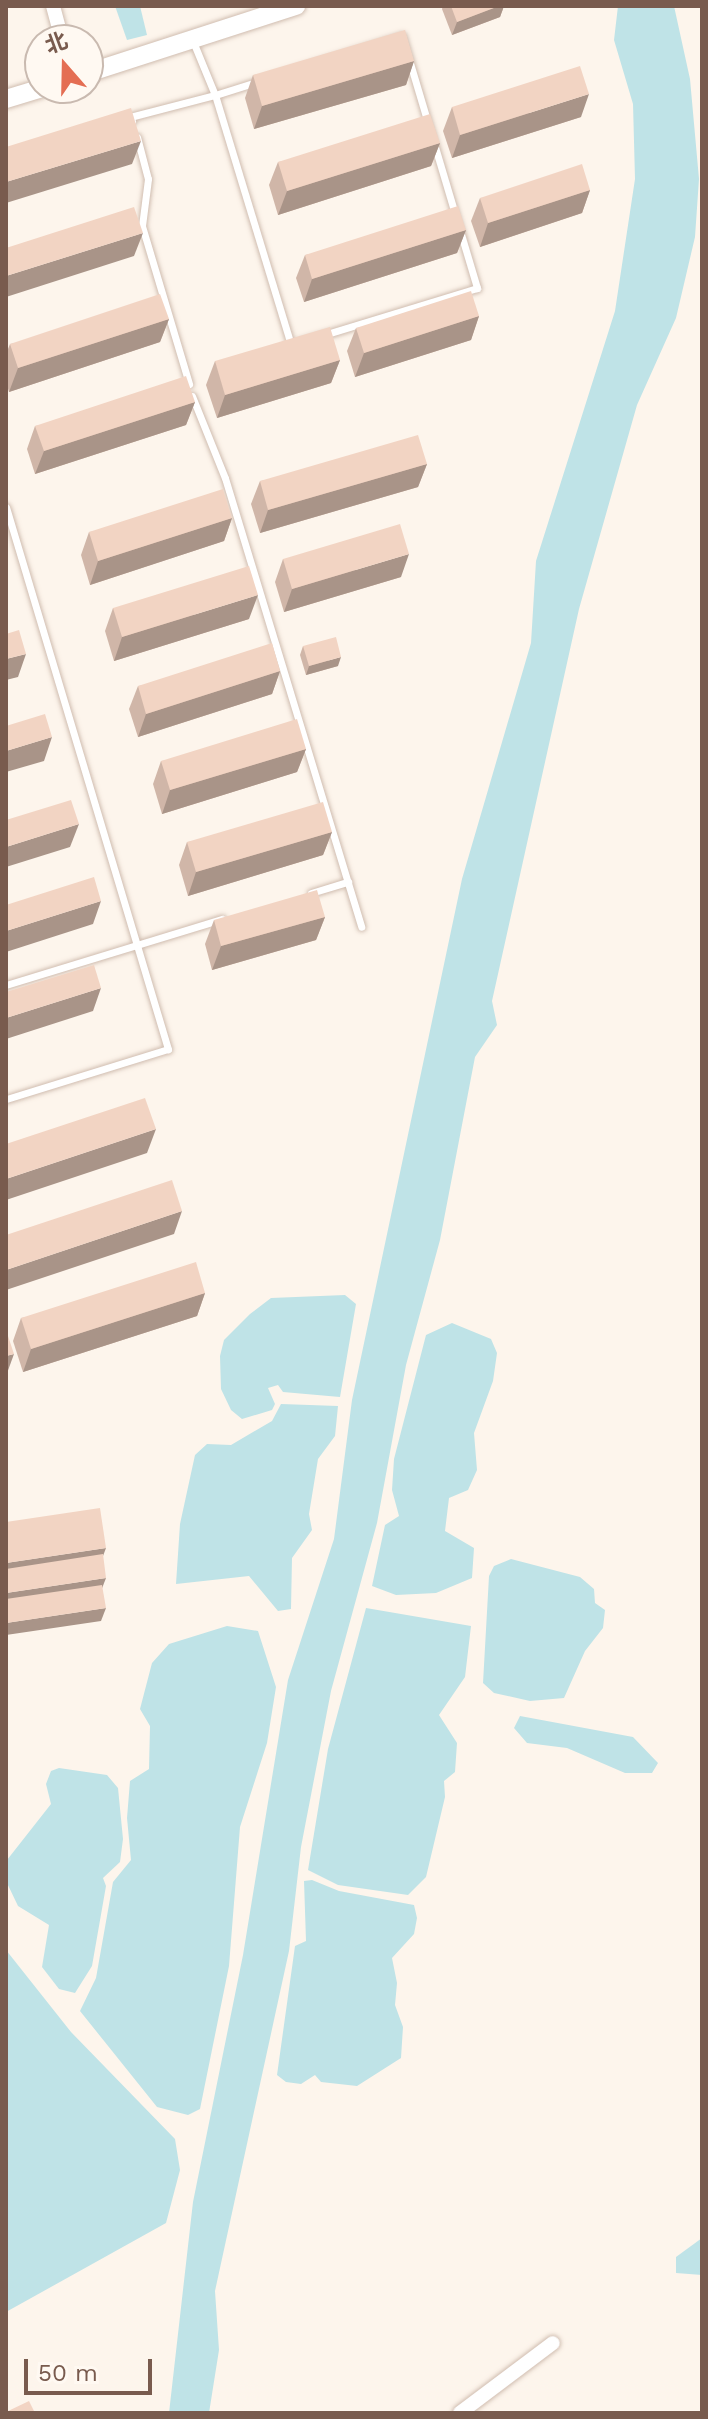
<!DOCTYPE html>
<html>
<head>
<meta charset="utf-8">
<style>
	body { margin:0 }
	#map { position:relative; width:708px; height:2419px; overflow:hidden; background:#fdf5ec; font-family:"Work Sans","Noto Sans SC",sans-serif }
	div>[style] { position:absolute }
	[style*='--x'] { left:calc(var(--x)*1px); top:calc(var(--y)*1px); width:calc(var(--w)*1px); rotate:calc(var(--a)*1deg) }
	.water>* { inset:0; background:#bfe3e7 }
	.roads { filter:drop-shadow(0 0 2px #d0bdb0) drop-shadow(0 0 2px #d0bdb0) }
	.service>* { height:7px; margin:-3.5px; padding:0 3.5px; transform-origin:3.5px; border-radius:3.5px; background:#fff }
	.minor>* { height:14px; margin:-7px; padding:0 7px; transform-origin:7px; border-radius:7px; background:#fff }
	.tertiary>* { height:18px; margin:-9px; padding:0 9px; transform-origin:9px; border-radius:9px; background:#fff }
	.wall>* { inset:0; background:#d0b6a8 }
	.shaded-wall>* { inset:0; background:#a99488 }
	.building>* { inset:0; background:#f2d4c3 }
	span { translate:-50% -50%; white-space:nowrap; text-align:center; line-height:1.15; -webkit-text-stroke:8px #fff9f2; paint-order:stroke }
	.frame { position:absolute; inset:0; border:8px solid #795b4e; pointer-events:none }
	.north { position:absolute; left:24px; top:24px; width:80px; height:80px; box-sizing:border-box; background:#fff9f2; border:2px solid #c9bab0; border-radius:50%; rotate:340deg; font-size:22px; font-weight:700; line-height:32px; text-align:center; color:#795b4e }
	.north::after { content:''; display:block; margin:auto; width:28px; height:36px; background:#e46e53; clip-path:polygon(50% 0,100% 100%,50% 72%,0 100%) }
	.scale { position:absolute; left:24px; top:2359px; width:128px; height:36px; box-sizing:border-box; border:4px solid #795b4e; border-top:0; padding-left:10px; font-size:24px; line-height:28px; white-space:nowrap; color:#795b4e; -webkit-text-stroke:6px #fff9f2; paint-order:stroke }
</style>
</head>
<body>
<div id="map">
	<div class="water">
		<div style="clip-path:polygon(115px 6px,140px 6px,147px 35px,127px 40px)"></div>
		<div style="clip-path:polygon(618px 6px,674px 6px,690px 79px,699px 179px,695px 237px,676px 318px,637px 405px,579px 609px,492px 1001px,497px 1025px,475px 1057px,440px 1240px,406px 1365px,377px 1523px,331px 1691px,301px 1847px,289px 1951px,215px 2291px,219px 2350px,209px 2413px,169px 2413px,193px 2202px,243px 1955px,288px 1680px,334px 1539px,352px 1400px,462px 879px,531px 643px,536px 561px,615px 311px,635px 179px,633px 104px,614px 40px)"></div>
		<div style="clip-path:polygon(345px 1295px,356px 1304px,340px 1397px,283px 1392px,278px 1385px,268px 1388px,275px 1404px,272px 1410px,242px 1419px,231px 1410px,221px 1389px,220px 1356px,224px 1340px,250px 1314px,271px 1298px)"></div>
		<div style="clip-path:polygon(452px 1323px,491px 1339px,497px 1353px,493px 1381px,474px 1433px,477px 1470px,468px 1490px,449px 1498px,445px 1531px,474px 1548px,472px 1578px,436px 1593px,396px 1595px,372px 1586px,385px 1525px,399px 1516px,392px 1490px,394px 1459px,426px 1335px)"></div>
		<div style="clip-path:polygon(281px 1404px,338px 1406px,335px 1436px,318px 1459px,309px 1514px,312px 1530px,292px 1558px,291px 1609px,278px 1611px,249px 1576px,176px 1584px,180px 1524px,195px 1455px,207px 1444px,231px 1445px,272px 1421px)"></div>
		<div style="clip-path:polygon(511px 1559px,580px 1577px,594px 1589px,595px 1603px,605px 1610px,603px 1628px,585px 1651px,564px 1698px,530px 1701px,494px 1693px,483px 1683px,489px 1576px,494px 1566px)"></div>
		<div style="clip-path:polygon(366px 1608px,471px 1626px,465px 1677px,439px 1715px,457px 1743px,455px 1772px,444px 1781px,445px 1797px,426px 1877px,408px 1895px,338px 1885px,308px 1870px,328px 1749px)"></div>
		<div style="clip-path:polygon(227px 1626px,258px 1631px,276px 1687px,267px 1743px,240px 1827px,229px 1966px,200px 2109px,188px 2115px,157px 2107px,80px 2011px,96px 1978px,113px 1882px,131px 1860px,127px 1818px,130px 1781px,149px 1769px,150px 1726px,140px 1709px,152px 1663px,169px 1644px)"></div>
		<div style="clip-path:polygon(520px 1716px,633px 1737px,658px 1763px,652px 1773px,625px 1773px,567px 1748px,527px 1743px,514px 1728px)"></div>
		<div style="clip-path:polygon(59px 1768px,107px 1775px,118px 1788px,123px 1839px,120px 1862px,103px 1878px,106px 1886px,92px 1966px,75px 1993px,59px 1989px,42px 1967px,49px 1925px,18px 1906px,7px 1883px,7px 1860px,51px 1804px,46px 1784px,51px 1771px)"></div>
		<div style="clip-path:polygon(312px 1880px,339px 1891px,414px 1905px,417px 1918px,414px 1934px,392px 1958px,397px 1983px,395px 2005px,403px 2027px,401px 2058px,357px 2086px,321px 2082px,315px 2075px,301px 2084px,286px 2082px,277px 2075px,295px 1946px,306px 1941px,304px 1881px)"></div>
		<div style="clip-path:polygon(6px 1950px,71px 2032px,175px 2139px,180px 2170px,166px 2223px,6px 2312px)"></div>
		<div style="clip-path:polygon(702px 2238px,702px 2275px,676px 2273px,676px 2257px)"></div>
	</div>
	<div class="roads">
		<div class="service">
			<div style="--x:402;--y:36;--w:263;--a:73.4"></div>
			<div style="--x:477;--y:288;--w:195;--a:163"></div>
			<div style="--x:291;--y:345;--w:261;--a:-106.9"></div>
			<div style="--x:215;--y:95;--w:196;--a:-17.5"></div>
			<div style="--x:132;--y:121;--w:4;--a:-117"></div>
			<div style="--x:130;--y:117;--w:88;--a:-14.5"></div>
			<div style="--x:215;--y:95;--w:61;--a:-112.3"></div>
			<div style="--x:137;--y:137;--w:43;--a:75.3"></div>
			<div style="--x:148;--y:179;--w:47;--a:97.3"></div>
			<div style="--x:142;--y:226;--w:165;--a:73.4"></div>
			<div style="--x:192;--y:396;--w:88;--a:68.1"></div>
			<div style="--x:225;--y:478;--w:469;--a:73.1"></div>
			<div style="--x:6;--y:507;--w:566;--a:73.36"></div>
			<div style="--x:168;--y:1049;--w:170;--a:162.8"></div>
			<div style="--x:311;--y:893;--w:39;--a:-17"></div>
			<div style="--x:6;--y:985;--w:226;--a:-17"></div>
		</div>
		<div class="minor">
			<div style="--x:53;--y:6;--w:35;--a:75"></div>
			<div style="--x:460;--y:2413;--w:116;--a:-37"></div>
		</div>
		<div class="tertiary">
			<div style="--x:88;--y:73;--w:219;--a:-17.9"></div>
			<div style="--x:6;--y:99;--w:37;--a:-17"></div>
		</div>
	</div>
	<div class="wall">
		<div style="clip-path:polygon(443px 6px,504px 6px,500px 17px,452px 35px,442px 9px)"></div>
		<div style="clip-path:polygon(414px 61px,406px 85px,254px 129px,245px 98px,253px 75px)"></div>
		<div style="clip-path:polygon(452px 107px,581px 117px,452px 158px,443px 131px)"></div>
		<div style="clip-path:polygon(440px 143px,431px 166px,278px 215px,269px 185px,278px 162px)"></div>
		<div style="clip-path:polygon(590px 190px,582px 213px,480px 247px,471px 221px,480px 198px)"></div>
		<div style="clip-path:polygon(466px 230px,457px 253px,304px 302px,296px 278px,305px 255px)"></div>
		<div style="clip-path:polygon(479px 316px,471px 340px,355px 377px,347px 351px,356px 328px)"></div>
		<div style="clip-path:polygon(169px 319px,160px 342px,9px 392px,6px 382px,6px 354px,10px 344px)"></div>
		<div style="clip-path:polygon(340px 360px,331px 383px,217px 418px,206px 385px,215px 361px)"></div>
		<div style="clip-path:polygon(195px 402px,186px 425px,35px 474px,27px 449px,35px 426px)"></div>
		<div style="clip-path:polygon(427px 464px,418px 487px,260px 533px,251px 504px,260px 481px)"></div>
		<div style="clip-path:polygon(232px 518px,224px 541px,90px 585px,81px 555px,89px 532px)"></div>
		<div style="clip-path:polygon(283px 559px,401px 577px,284px 612px,275px 582px)"></div>
		<div style="clip-path:polygon(113px 608px,249px 619px,114px 661px,105px 631px)"></div>
		<div style="clip-path:polygon(303px 646px,338px 666px,306px 675px,300px 655px)"></div>
		<div style="clip-path:polygon(280px 671px,272px 694px,138px 737px,129px 709px,138px 686px)"></div>
		<div style="clip-path:polygon(306px 749px,297px 772px,162px 814px,153px 784px,161px 761px)"></div>
		<div style="clip-path:polygon(332px 832px,323px 855px,188px 896px,179px 865px,187px 842px)"></div>
		<div style="clip-path:polygon(325px 917px,316px 940px,212px 970px,205px 944px,214px 920px)"></div>
		<div style="clip-path:polygon(205px 1293px,197px 1316px,23px 1372px,13px 1341px,21px 1318px)"></div>
	</div>
	<div class="shaded-wall">
		<div style="clip-path:polygon(499px 6px,504px 6px,500px 17px,452px 35px,457px 22px)"></div>
		<div style="clip-path:polygon(414px 61px,406px 85px,254px 129px,262px 106px)"></div>
		<div style="clip-path:polygon(589px 94px,581px 117px,452px 158px,460px 135px)"></div>
		<div style="clip-path:polygon(141px 141px,132px 164px,6px 203px,6px 182px)"></div>
		<div style="clip-path:polygon(440px 143px,431px 166px,278px 215px,287px 191px)"></div>
		<div style="clip-path:polygon(590px 190px,582px 213px,480px 247px,488px 223px)"></div>
		<div style="clip-path:polygon(466px 230px,457px 253px,304px 302px,312px 279px)"></div>
		<div style="clip-path:polygon(143px 233px,134px 256px,6px 297px,6px 276px)"></div>
		<div style="clip-path:polygon(479px 316px,471px 340px,355px 377px,364px 353px)"></div>
		<div style="clip-path:polygon(169px 319px,160px 342px,9px 392px,18px 368px)"></div>
		<div style="clip-path:polygon(340px 360px,331px 383px,217px 418px,225px 395px)"></div>
		<div style="clip-path:polygon(195px 402px,186px 425px,35px 474px,44px 451px)"></div>
		<div style="clip-path:polygon(427px 464px,418px 487px,260px 533px,268px 510px)"></div>
		<div style="clip-path:polygon(232px 518px,224px 541px,90px 585px,98px 561px)"></div>
		<div style="clip-path:polygon(409px 554px,401px 577px,284px 612px,292px 589px)"></div>
		<div style="clip-path:polygon(258px 595px,249px 619px,114px 661px,122px 637px)"></div>
		<div style="clip-path:polygon(26px 654px,18px 677px,6px 680px,6px 659px)"></div>
		<div style="clip-path:polygon(341px 657px,338px 666px,306px 675px,309px 666px)"></div>
		<div style="clip-path:polygon(280px 671px,272px 694px,138px 737px,146px 714px)"></div>
		<div style="clip-path:polygon(52px 737px,44px 761px,6px 772px,6px 751px)"></div>
		<div style="clip-path:polygon(306px 749px,297px 772px,162px 814px,170px 790px)"></div>
		<div style="clip-path:polygon(79px 824px,70px 847px,6px 867px,6px 847px)"></div>
		<div style="clip-path:polygon(332px 832px,323px 855px,188px 896px,196px 872px)"></div>
		<div style="clip-path:polygon(101px 901px,93px 924px,6px 952px,6px 931px)"></div>
		<div style="clip-path:polygon(325px 917px,316px 940px,212px 970px,221px 946px)"></div>
		<div style="clip-path:polygon(101px 988px,93px 1011px,6px 1039px,6px 1018px)"></div>
		<div style="clip-path:polygon(156px 1129px,147px 1153px,6px 1200px,6px 1179px)"></div>
		<div style="clip-path:polygon(182px 1211px,174px 1234px,6px 1290px,6px 1270px)"></div>
		<div style="clip-path:polygon(205px 1293px,197px 1316px,23px 1372px,31px 1349px)"></div>
		<div style="clip-path:polygon(14px 1354px,6px 1376px,6px 1356px)"></div>
		<div style="clip-path:polygon(106px 1548px,100px 1564px,6px 1579px,6px 1563px)"></div>
		<div style="clip-path:polygon(106px 1578px,101px 1591px,6px 1605px,6px 1593px)"></div>
		<div style="clip-path:polygon(106px 1608px,101px 1621px,6px 1635px,6px 1623px)"></div>
	</div>
	<div class="building">
		<div style="clip-path:polygon(451px 6px,499px 6px,457px 22px)"></div>
		<div style="clip-path:polygon(405px 30px,414px 61px,262px 106px,253px 75px)"></div>
		<div style="clip-path:polygon(580px 66px,589px 94px,460px 135px,452px 107px)"></div>
		<div style="clip-path:polygon(131px 108px,141px 141px,6px 182px,6px 147px)"></div>
		<div style="clip-path:polygon(430px 114px,440px 143px,287px 191px,278px 162px)"></div>
		<div style="clip-path:polygon(582px 164px,590px 190px,488px 223px,480px 198px)"></div>
		<div style="clip-path:polygon(458px 206px,466px 230px,312px 279px,305px 255px)"></div>
		<div style="clip-path:polygon(134px 207px,143px 233px,6px 276px,6px 248px)"></div>
		<div style="clip-path:polygon(471px 291px,479px 316px,364px 353px,356px 328px)"></div>
		<div style="clip-path:polygon(160px 294px,169px 319px,18px 368px,10px 344px)"></div>
		<div style="clip-path:polygon(330px 327px,340px 360px,225px 395px,215px 361px)"></div>
		<div style="clip-path:polygon(186px 376px,195px 402px,44px 451px,35px 426px)"></div>
		<div style="clip-path:polygon(418px 435px,427px 464px,268px 510px,260px 481px)"></div>
		<div style="clip-path:polygon(223px 489px,232px 518px,98px 561px,89px 532px)"></div>
		<div style="clip-path:polygon(400px 524px,409px 554px,292px 589px,283px 559px)"></div>
		<div style="clip-path:polygon(249px 566px,258px 595px,122px 637px,113px 608px)"></div>
		<div style="clip-path:polygon(19px 630px,26px 654px,6px 659px,6px 634px)"></div>
		<div style="clip-path:polygon(336px 637px,341px 657px,309px 666px,303px 646px)"></div>
		<div style="clip-path:polygon(272px 643px,280px 671px,146px 714px,138px 686px)"></div>
		<div style="clip-path:polygon(45px 714px,52px 737px,6px 751px,6px 726px)"></div>
		<div style="clip-path:polygon(297px 719px,306px 749px,170px 790px,161px 761px)"></div>
		<div style="clip-path:polygon(71px 800px,79px 824px,6px 847px,6px 820px)"></div>
		<div style="clip-path:polygon(323px 802px,332px 832px,196px 872px,187px 842px)"></div>
		<div style="clip-path:polygon(94px 877px,101px 901px,6px 931px,6px 905px)"></div>
		<div style="clip-path:polygon(317px 890px,325px 917px,221px 946px,214px 920px)"></div>
		<div style="clip-path:polygon(94px 965px,101px 988px,6px 1018px,6px 992px)"></div>
		<div style="clip-path:polygon(145px 1098px,156px 1129px,6px 1179px,6px 1144px)"></div>
		<div style="clip-path:polygon(172px 1180px,182px 1211px,6px 1270px,6px 1235px)"></div>
		<div style="clip-path:polygon(196px 1262px,205px 1293px,31px 1349px,21px 1318px)"></div>
		<div style="clip-path:polygon(6px 1330px,14px 1354px,6px 1356px)"></div>
		<div style="clip-path:polygon(100px 1508px,106px 1548px,6px 1563px,6px 1522px)"></div>
		<div style="clip-path:polygon(103px 1554px,106px 1578px,6px 1593px,6px 1569px)"></div>
		<div style="clip-path:polygon(102px 1585px,106px 1608px,6px 1623px,6px 1599px)"></div>
		<div style="clip-path:polygon(29px 2401px,35px 2413px,6px 2413px,6px 2412px)"></div>
	</div>
	<div class="frame"></div>
	<div class="north">北</div>
	<div class="scale">50 m</div>
</div>
</body>
</html>
